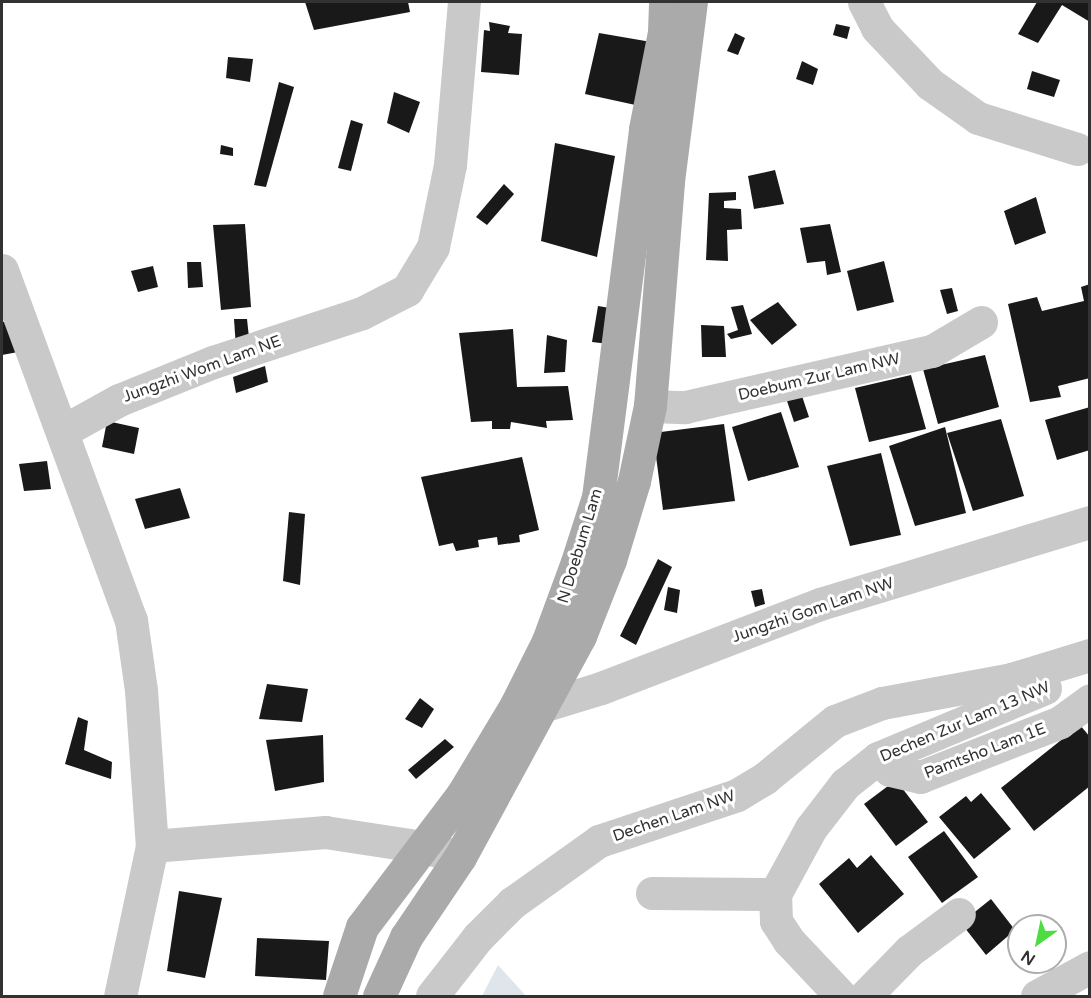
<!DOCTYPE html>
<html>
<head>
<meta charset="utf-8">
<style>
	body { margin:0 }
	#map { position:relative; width:1091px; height:998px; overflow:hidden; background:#fff; font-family:"Varela Round",sans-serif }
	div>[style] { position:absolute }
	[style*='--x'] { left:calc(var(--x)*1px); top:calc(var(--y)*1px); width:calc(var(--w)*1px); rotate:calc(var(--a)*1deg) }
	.green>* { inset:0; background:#dee5eb }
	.building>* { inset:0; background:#191919 }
	.minor>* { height:33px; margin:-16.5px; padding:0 16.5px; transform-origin:16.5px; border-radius:16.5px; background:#c9c9c9 }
	.major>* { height:33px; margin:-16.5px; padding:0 16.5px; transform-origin:16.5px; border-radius:16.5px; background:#aaa }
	span { translate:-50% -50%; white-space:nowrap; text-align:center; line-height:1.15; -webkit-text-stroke:6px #fff; paint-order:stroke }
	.street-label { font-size:16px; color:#323232 }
	.frame { position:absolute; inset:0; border:3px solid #323232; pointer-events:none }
	.north { position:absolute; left:1007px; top:914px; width:60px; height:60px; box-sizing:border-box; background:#fff; border:2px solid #adadad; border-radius:50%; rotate:213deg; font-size:16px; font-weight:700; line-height:24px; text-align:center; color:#323232 }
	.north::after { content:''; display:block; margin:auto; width:21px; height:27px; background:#4ddd41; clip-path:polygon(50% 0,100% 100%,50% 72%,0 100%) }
</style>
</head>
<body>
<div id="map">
	<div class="green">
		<div style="clip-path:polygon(498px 965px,526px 996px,482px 996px)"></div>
	</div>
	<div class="building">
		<div style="clip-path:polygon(305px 2px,408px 2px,410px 12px,314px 30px)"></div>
		<div style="clip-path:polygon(1037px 2px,1090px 2px,1090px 22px,1062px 5px,1038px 43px,1018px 34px)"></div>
		<div style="clip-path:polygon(489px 22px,510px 26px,508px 33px,522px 34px,519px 75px,481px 72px,484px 30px,490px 31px)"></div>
		<div style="clip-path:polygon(836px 24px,850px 27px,847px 39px,833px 35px)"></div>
		<div style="clip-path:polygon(599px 33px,657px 43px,640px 106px,585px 94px)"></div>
		<div style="clip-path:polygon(735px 33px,745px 38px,738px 55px,727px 51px)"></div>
		<div style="clip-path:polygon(228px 57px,253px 59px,250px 82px,226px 78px)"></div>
		<div style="clip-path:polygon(802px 61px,818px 69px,813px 85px,796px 79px)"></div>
		<div style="clip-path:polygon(1032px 71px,1060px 80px,1054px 97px,1027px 89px)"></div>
		<div style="clip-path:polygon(279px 82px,294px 87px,266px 187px,254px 185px)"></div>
		<div style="clip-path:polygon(394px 92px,420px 102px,409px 133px,387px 123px)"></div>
		<div style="clip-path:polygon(351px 120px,363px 124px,351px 171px,338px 168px)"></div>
		<div style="clip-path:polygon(555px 143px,615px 156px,597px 257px,541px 241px)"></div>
		<div style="clip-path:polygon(221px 145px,233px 148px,233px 156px,220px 154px)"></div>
		<div style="clip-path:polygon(775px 170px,784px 204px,754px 209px,748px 176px)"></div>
		<div style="clip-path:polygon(504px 184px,514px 194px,487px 225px,476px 217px)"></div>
		<div style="clip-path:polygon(736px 192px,736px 200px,724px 201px,724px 208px,741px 209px,742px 229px,727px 230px,728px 261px,706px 260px,709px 193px)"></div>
		<div style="clip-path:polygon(1036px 197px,1046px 233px,1015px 245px,1004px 211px)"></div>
		<div style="clip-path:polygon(245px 224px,251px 307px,221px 310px,213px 225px)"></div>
		<div style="clip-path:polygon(830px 224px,841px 272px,827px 275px,825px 261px,807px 263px,800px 228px)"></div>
		<div style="clip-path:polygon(884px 261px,894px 302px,857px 311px,847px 271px)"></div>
		<div style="clip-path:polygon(187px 262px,201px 262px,203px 287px,188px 288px)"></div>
		<div style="clip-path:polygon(153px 266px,158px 287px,138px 292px,131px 271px)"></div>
		<div style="clip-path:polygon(1090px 284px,1090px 378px,1058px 386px,1061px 397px,1030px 402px,1008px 304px,1037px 297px,1042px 311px,1084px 301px,1081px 287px)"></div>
		<div style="clip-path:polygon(952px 288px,958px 311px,947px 314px,940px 290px)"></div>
		<div style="clip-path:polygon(778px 302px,797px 325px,772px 345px,750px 320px)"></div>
		<div style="clip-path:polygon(743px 305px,752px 334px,731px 339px,727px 334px,738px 330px,731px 307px)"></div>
		<div style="clip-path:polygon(598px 306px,616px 309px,609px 344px,592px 342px)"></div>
		<div style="clip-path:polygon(234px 319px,247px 319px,250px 347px,236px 348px)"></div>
		<div style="clip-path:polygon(15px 320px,18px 352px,2px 355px,2px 322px)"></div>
		<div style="clip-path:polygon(701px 325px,724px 326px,726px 357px,702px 357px)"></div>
		<div style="clip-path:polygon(513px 329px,517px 387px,568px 386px,573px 420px,546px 421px,547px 428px,511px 422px,510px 429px,492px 429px,492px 421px,471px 422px,459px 333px)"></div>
		<div style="clip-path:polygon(547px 335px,567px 340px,565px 372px,544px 373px)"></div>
		<div style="clip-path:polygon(985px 355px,999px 407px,938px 424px,923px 369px)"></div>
		<div style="clip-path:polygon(265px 366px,268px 382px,236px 393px,233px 377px)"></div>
		<div style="clip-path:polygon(911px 375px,926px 429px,869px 442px,855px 388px)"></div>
		<div style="clip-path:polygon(802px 396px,809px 417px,794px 422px,786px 398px)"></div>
		<div style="clip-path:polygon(1090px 407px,1090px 450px,1057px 460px,1045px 420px)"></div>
		<div style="clip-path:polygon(781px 412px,799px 467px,748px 481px,732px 427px)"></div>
		<div style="clip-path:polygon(1001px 419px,1024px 496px,973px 511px,947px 433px)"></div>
		<div style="clip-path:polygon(107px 421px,139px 428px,134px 454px,102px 447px)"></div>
		<div style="clip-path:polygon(724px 424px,735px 501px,663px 510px,653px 433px)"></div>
		<div style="clip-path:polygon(945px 427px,966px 513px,915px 526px,889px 446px)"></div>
		<div style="clip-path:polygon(881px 453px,901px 535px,850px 546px,827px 466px)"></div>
		<div style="clip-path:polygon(522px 457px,539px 530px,519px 535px,520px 542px,498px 545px,497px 537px,478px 540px,479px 547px,456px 551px,453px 543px,439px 546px,421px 477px)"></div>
		<div style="clip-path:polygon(47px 461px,51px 489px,24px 491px,19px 464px)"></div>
		<div style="clip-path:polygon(180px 488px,190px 518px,145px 529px,135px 499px)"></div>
		<div style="clip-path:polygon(289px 512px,305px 514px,300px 585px,283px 581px)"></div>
		<div style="clip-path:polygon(658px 559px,672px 567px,636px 645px,620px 636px)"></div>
		<div style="clip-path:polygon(668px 587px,680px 590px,677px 613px,664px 610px)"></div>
		<div style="clip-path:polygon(762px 589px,765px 604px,755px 607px,751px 591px)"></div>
		<div style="clip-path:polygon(267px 684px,308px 689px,302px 722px,259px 719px)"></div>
		<div style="clip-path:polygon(420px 698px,434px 709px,422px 728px,405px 719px)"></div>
		<div style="clip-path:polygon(78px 717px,88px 721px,84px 750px,112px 762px,111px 779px,65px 764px)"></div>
		<div style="clip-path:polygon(1080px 725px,1090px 737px,1090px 786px,1034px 831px,1001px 788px)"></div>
		<div style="clip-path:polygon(323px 735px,324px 782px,275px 791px,266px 740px)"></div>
		<div style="clip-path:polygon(445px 739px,454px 747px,416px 779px,408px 770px)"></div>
		<div style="clip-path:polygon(896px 780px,928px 822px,896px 846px,864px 804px)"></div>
		<div style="clip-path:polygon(981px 793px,1011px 829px,974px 859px,939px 817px,966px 796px,971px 802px)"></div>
		<div style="clip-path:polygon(944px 831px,978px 877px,942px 903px,908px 857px)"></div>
		<div style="clip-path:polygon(871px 855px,904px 894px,858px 933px,819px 884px,849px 858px,857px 868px)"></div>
		<div style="clip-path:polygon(179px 891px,222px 898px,205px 978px,167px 971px)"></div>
		<div style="clip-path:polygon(991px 899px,1015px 930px,986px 955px,961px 923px)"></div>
		<div style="clip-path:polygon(257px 938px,329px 941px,326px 980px,255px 976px)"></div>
	</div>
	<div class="minor">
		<div style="--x:864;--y:2;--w:29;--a:63"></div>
		<div style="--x:877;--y:28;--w:77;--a:46.6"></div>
		<div style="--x:930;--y:84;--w:59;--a:35.3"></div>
		<div style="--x:978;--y:118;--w:104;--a:17.4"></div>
		<div style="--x:2;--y:270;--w:373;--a:69.8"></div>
		<div style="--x:131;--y:620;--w:71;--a:81.9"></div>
		<div style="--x:141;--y:690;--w:156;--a:86"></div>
		<div style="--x:152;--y:846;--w:153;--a:102"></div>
		<div style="--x:650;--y:406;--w:35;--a:2"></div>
		<div style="--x:685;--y:407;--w:253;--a:-12.8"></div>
		<div style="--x:932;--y:351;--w:57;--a:-30.6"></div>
		<div style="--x:63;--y:431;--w:64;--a:-29"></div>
		<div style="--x:119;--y:400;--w:101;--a:-22"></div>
		<div style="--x:213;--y:362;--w:157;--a:-18.2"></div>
		<div style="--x:362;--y:313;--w:51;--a:-27.1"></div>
		<div style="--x:407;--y:290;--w:50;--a:-58.8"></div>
		<div style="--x:433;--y:247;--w:84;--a:-78.3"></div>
		<div style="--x:450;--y:165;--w:164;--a:-85.1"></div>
		<div style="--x:539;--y:707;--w:65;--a:-17"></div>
		<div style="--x:601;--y:688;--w:235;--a:-21"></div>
		<div style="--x:820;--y:604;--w:282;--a:-16.9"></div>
		<div style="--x:878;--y:758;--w:17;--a:45"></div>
		<div style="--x:890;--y:770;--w:31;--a:13"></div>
		<div style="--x:920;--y:777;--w:150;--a:-21.4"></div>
		<div style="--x:1060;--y:722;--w:37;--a:-36"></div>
		<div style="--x:152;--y:846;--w:174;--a:-4.6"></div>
		<div style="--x:325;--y:832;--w:99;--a:8.7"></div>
		<div style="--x:423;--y:847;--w:38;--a:15"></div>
		<div style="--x:652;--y:893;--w:123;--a:0.5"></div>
		<div style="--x:432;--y:996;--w:75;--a:-52.1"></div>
		<div style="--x:478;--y:937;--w:48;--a:-45"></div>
		<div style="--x:512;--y:903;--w:107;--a:-35.5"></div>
		<div style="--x:599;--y:841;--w:145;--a:-18.4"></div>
		<div style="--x:737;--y:795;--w:33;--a:-31"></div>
		<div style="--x:765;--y:778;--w:90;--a:-39.2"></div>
		<div style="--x:835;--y:721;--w:50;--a:-21"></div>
		<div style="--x:882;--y:703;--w:131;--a:-10.5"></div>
		<div style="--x:1011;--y:679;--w:83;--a:-16.9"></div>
		<div style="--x:841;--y:996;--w:76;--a:-133.4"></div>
		<div style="--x:789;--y:941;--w:24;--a:-123"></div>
		<div style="--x:776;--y:921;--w:27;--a:-92"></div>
		<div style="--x:775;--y:894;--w:75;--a:-61.4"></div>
		<div style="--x:811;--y:828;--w:56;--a:-52.3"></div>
		<div style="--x:845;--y:784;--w:42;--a:-38.2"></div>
		<div style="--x:878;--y:758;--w:181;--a:-22.7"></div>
		<div style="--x:865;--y:996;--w:63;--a:-45.6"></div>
		<div style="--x:909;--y:951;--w:62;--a:-36.5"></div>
		<div style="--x:1037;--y:996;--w:60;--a:-28.7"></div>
	</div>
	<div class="major">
		<div style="--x:339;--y:996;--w:73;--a:-71.6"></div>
		<div style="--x:362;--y:927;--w:166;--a:-52.9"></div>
		<div style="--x:462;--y:795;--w:105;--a:-59"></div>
		<div style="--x:516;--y:705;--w:72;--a:-63.4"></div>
		<div style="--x:548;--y:641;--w:84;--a:-69.8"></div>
		<div style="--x:577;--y:562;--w:68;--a:-72.1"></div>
		<div style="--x:598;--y:497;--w:371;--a:-82.7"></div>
		<div style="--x:645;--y:129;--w:99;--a:-78.9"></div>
		<div style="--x:664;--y:32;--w:30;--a:-88"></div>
		<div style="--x:379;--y:996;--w:65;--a:-65.4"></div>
		<div style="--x:406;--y:937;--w:97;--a:-56"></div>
		<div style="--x:460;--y:857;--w:251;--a:-61.5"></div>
		<div style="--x:580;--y:636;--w:82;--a:-68.5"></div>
		<div style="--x:610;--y:560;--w:83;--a:-73.1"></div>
		<div style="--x:634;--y:481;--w:77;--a:-78"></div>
		<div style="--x:650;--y:406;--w:226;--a:-85.4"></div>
		<div style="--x:668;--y:181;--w:180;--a:-82.7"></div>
	</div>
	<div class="street-label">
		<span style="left:202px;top:369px;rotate:-20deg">Jungzhi Wom Lam NE</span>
		<span style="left:819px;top:377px;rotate:-13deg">Doebum Zur Lam NW</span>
		<span style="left:580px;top:546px;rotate:-73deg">N Doebum Lam</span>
		<span style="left:813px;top:610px;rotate:-19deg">Jungzhi Gom Lam NW</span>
		<span style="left:965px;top:722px;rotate:-23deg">Dechen Zur Lam 13 NW</span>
		<span style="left:985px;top:751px;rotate:-21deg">Pamtsho Lam 1E</span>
		<span style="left:674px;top:816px;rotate:-19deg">Dechen Lam NW</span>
	</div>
	<div class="frame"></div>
	<div class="north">N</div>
</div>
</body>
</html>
